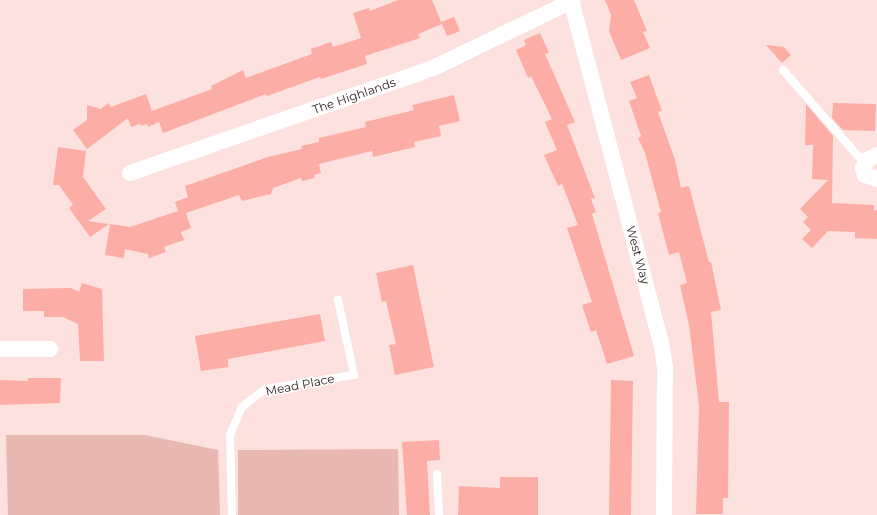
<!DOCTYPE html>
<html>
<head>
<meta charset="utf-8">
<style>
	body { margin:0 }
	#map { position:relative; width:877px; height:515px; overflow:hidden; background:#fce1de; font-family:Montserrat,sans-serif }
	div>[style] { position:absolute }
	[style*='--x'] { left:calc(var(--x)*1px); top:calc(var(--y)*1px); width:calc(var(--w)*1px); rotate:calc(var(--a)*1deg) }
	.green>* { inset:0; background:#e9b8b2 }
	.building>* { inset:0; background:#fcada5 }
	.service>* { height:8px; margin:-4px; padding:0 4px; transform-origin:4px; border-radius:4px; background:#fff }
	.minor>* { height:16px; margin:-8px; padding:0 8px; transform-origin:8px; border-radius:8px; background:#fff }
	span { translate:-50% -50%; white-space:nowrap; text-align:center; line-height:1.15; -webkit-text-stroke:3px #fff; paint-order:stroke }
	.street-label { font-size:12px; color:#302423 }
</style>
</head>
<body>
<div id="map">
	<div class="green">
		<div style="clip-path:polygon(6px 435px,145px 435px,218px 450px,220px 515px,8px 515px)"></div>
		<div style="clip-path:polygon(398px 449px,399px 515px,238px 515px,238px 450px)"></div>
	</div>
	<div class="building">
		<div style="clip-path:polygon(398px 0,432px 0,442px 24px,418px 34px,420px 38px,365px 56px,367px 64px,321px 79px,320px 77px,267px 96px,266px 94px,163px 133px,159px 122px,148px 127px,147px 124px,141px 126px,140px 124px,131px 127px,128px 118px,87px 149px,73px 130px,87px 120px,87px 105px,101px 109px,108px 103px,111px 107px,146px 94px,152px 111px,212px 89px,211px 86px,243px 70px,246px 78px,312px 54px,311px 49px,331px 42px,333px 47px,361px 38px,353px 13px,369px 8px,370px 11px)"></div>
		<div style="clip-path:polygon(605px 0,634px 0,647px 31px,643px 32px,650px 48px,621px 60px,609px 31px,611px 15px)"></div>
		<div style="clip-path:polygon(454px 17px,460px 31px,447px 36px,441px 22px)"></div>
		<div style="clip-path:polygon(540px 33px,549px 53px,545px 54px,575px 122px,567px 125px,595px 198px,591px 199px,596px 212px,592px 214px,634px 356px,607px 364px,596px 330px,591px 332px,582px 305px,592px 302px,567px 228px,578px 225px,562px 184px,558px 186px,544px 155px,557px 150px,545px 122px,552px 119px,531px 76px,528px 78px,516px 50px,526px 45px,524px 40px)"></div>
		<div style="clip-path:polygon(766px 45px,784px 47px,791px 55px,782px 63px)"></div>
		<div style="clip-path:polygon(649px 75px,662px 111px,658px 112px,675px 160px,681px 188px,689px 186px,709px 262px,711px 262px,721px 310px,711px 312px,719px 402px,729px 402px,728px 498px,723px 498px,723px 514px,696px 514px,699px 406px,689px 325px,680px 285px,687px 283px,679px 252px,669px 255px,658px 213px,661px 212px,645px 153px,638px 138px,641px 136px,629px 101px,637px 98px,630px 82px)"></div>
		<div style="clip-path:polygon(454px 95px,460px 121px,439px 126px,441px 136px,414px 142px,415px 147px,373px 157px,372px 151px,319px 164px,321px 173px,314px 175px,315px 178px,302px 181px,301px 178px,273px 188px,271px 194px,242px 201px,239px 195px,186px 213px,191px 228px,181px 232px,184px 240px,164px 247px,166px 252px,149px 258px,148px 254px,125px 249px,124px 258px,105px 255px,110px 224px,130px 227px,178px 211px,175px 202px,188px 197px,185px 186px,268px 157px,302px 149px,301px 146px,319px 142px,319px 138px,366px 127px,365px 122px,414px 110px,412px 105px)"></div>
		<div style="clip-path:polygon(833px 103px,876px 104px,875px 131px,843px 130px,832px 118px)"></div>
		<div style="clip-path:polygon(806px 104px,833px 136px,832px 203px,874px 205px,874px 210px,877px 210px,877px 239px,855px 238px,855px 232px,828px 231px,812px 248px,802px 239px,811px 230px,803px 222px,808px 217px,800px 209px,828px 180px,812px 179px,813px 145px,805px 145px)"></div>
		<div style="clip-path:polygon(58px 147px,86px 151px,83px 177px,106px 209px,88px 221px,109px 224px,90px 237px,69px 208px,73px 205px,59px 185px,53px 185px)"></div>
		<div style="clip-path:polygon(413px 265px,434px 367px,395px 375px,389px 345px,396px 344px,386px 301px,382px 302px,376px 273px)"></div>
		<div style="clip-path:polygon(82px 283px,102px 289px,104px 361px,80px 361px,78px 324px,63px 317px,44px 317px,44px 311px,23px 311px,23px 289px,71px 288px,79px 292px)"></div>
		<div style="clip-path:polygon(320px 314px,325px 341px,228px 359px,228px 367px,201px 371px,195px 336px)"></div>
		<div style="clip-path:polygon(28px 378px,61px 378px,60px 403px,0 405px,0 380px,28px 381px)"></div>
		<div style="clip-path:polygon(611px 380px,633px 381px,631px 515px,609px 515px)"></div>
		<div style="clip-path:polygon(439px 440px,440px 460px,427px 461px,430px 515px,407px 515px,402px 442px)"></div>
		<div style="clip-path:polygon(500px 477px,538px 477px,538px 515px,458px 515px,459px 486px,500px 488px)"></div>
	</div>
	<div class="service">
		<div style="--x:783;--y:70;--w:123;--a:48.9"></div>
		<div style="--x:437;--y:474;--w:41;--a:87.2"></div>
		<div style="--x:232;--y:515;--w:80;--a:-91.4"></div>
		<div style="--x:230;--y:435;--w:30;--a:-67"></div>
		<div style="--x:242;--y:407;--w:29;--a:-38"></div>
		<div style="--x:265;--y:389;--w:90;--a:-8.9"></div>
		<div style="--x:354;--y:375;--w:77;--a:-102"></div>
	</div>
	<div class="minor">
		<div style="--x:571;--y:0;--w:354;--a:75.3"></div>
		<div style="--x:661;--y:342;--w:26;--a:81"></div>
		<div style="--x:665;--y:368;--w:147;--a:90.4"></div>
		<div style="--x:877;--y:155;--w:11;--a:153"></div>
		<div style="--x:867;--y:160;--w:9;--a:117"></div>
		<div style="--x:863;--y:168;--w:7;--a:74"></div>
		<div style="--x:865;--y:175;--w:13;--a:18"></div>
		<div style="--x:130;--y:173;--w:318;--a:-19.1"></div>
		<div style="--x:431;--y:69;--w:157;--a:-25.7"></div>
		<div style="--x:0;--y:349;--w:50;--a:0"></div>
	</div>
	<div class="street-label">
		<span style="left:354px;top:96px;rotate:-19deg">The Highlands</span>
		<span style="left:638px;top:255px;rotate:75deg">West Way</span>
		<span style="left:300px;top:385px;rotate:-11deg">Mead Place</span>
	</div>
</div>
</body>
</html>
